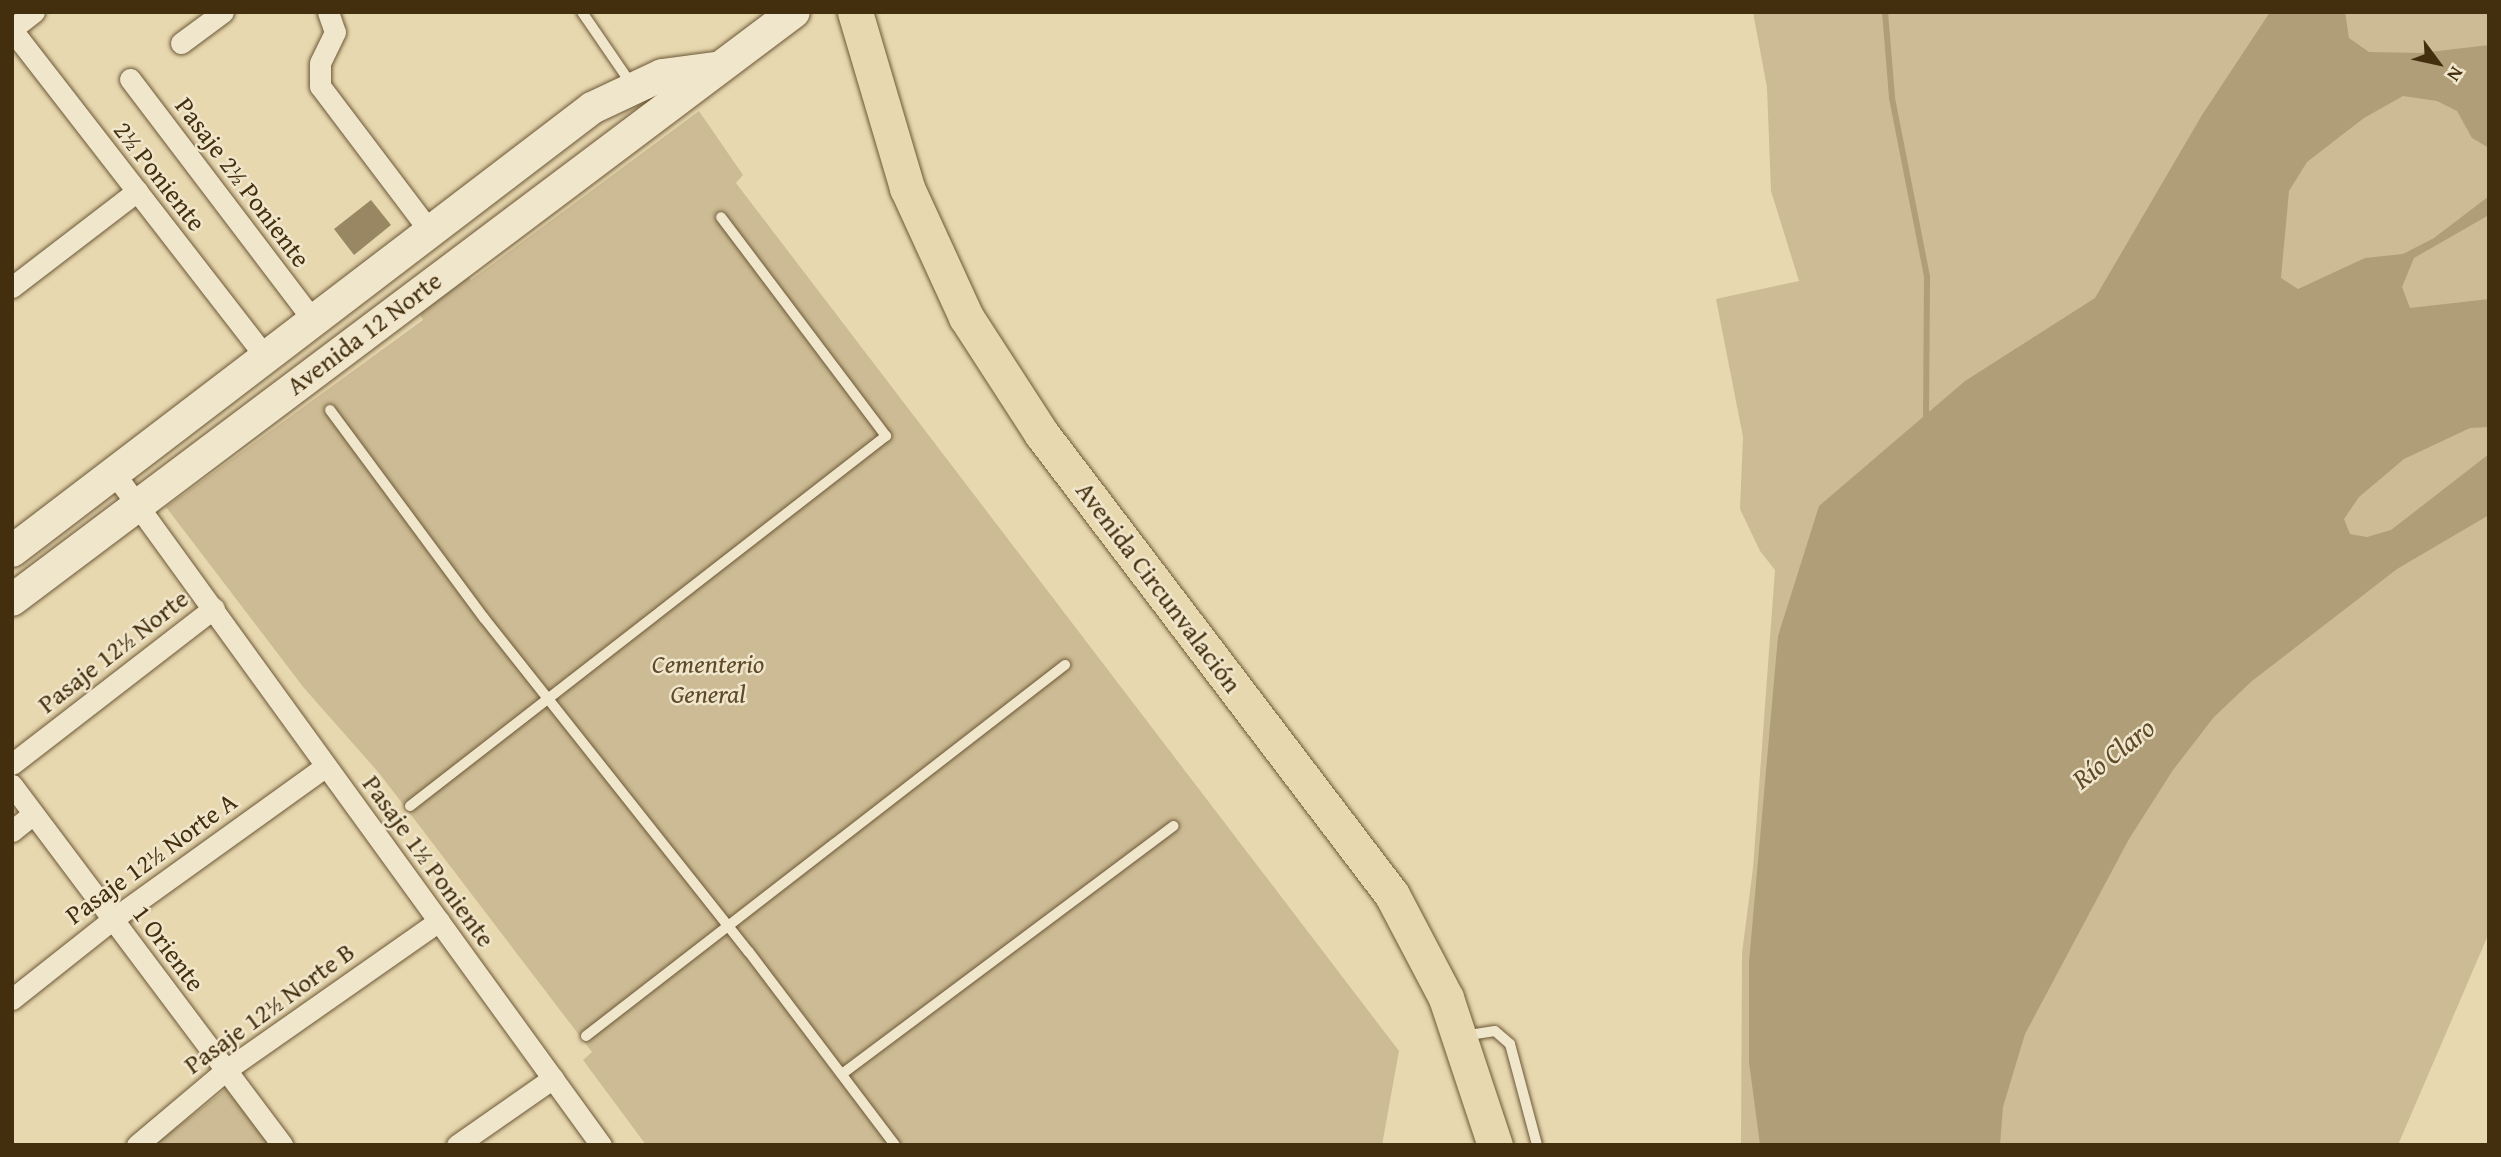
<!DOCTYPE html>
<html>
<head>
<meta charset="utf-8">
<style>
	body { margin:0 }
	#map { position:relative; width:2501px; height:1157px; overflow:hidden; background:#e8d8b0; font-family:"Gentium Book Plus",serif }
	div>[style] { position:absolute }
	[style*='--x'] { left:calc(var(--x)*1px); top:calc(var(--y)*1px); width:calc(var(--w)*1px); rotate:calc(var(--a)*1deg) }
	.green>* { inset:0; background:#ccbb94 }
	.water>* { inset:0; background:#b09e79 }
	.stream>* { height:6px; margin:-3px; padding:0 3px; transform-origin:3px; border-radius:3px; background:#b09e79 }
	.building>* { inset:0; background:#998662 }
	.roads { filter:drop-shadow(0 0 2px #6c5836) drop-shadow(0 0 2px #6c5836) }
	.lane>* { height:10px; margin:-5px; padding:0 5px; transform-origin:5px; border-radius:5px; background:#f0e6cc }
	.street>* { height:21px; margin:-10.5px; padding:0 10.5px; transform-origin:10.5px; border-radius:10.5px; background:#f0e6cc }
	.secondary>* { height:32px; margin:-16px; padding:0 16px; transform-origin:16px; border-radius:16px; background:#f0e6cc }
	.primary>* { height:35px; margin:-17.5px; padding:0 17.5px; transform-origin:17.5px; border-radius:17.5px; background:#e8d8b0 }
	span { translate:-50% -50%; white-space:nowrap; text-align:center; line-height:1.15; -webkit-text-stroke:5px #f0e6cc; paint-order:stroke }
	.street-label { font-size:26px; color:#432e0d }
	.park-label { font-size:26px; color:#5e4a28; font-style:italic }
	.water-label { font-size:28px; color:#5e4a28; font-style:italic }
	.frame { position:absolute; inset:0; border:14px solid #432e0d; pointer-events:none }
	.north { position:absolute; left:2403px; top:28px; width:70px; height:70px; -webkit-text-stroke:5px #f0e6cc; paint-order:stroke; rotate:123deg; font-size:19px; font-weight:700; line-height:28px; text-align:center; color:#432e0d }
	.north::after { content:''; display:block; margin:auto; width:24px; height:32px; background:#432e0d; clip-path:polygon(50% 0,100% 100%,50% 72%,0 100%) }
</style>
</head>
<body>
<div id="map">
	<div class="green">
		<div style="clip-path:polygon(1753px 12px,2489px 12px,2489px 933px,2398px 1145px,1741px 1145px,1742px 953px,1753px 868px,1775px 570px,1760px 551px,1740px 509px,1743px 437px,1716px 299px,1799px 281px,1771px 191px,1767px 88px)"></div>
		<div style="clip-path:polygon(699px 111px,743px 175px,736px 183px,1399px 1051px,1382px 1145px,646px 1145px,583px 1060px,592px 1052px,379px 773px,304px 688px,166px 507px,423px 320px,418px 311px,466px 274px,471px 280px)"></div>
		<div style="clip-path:polygon(226px 1089px,270px 1145px,159px 1145px,157px 1143px)"></div>
	</div>
	<div class="water">
		<div style="clip-path:polygon(2270px 12px,2345px 12px,2349px 38px,2369px 52px,2421px 53px,2489px 45px,2489px 148px,2472px 138px,2457px 111px,2437px 101px,2403px 96px,2364px 118px,2307px 162px,2289px 191px,2281px 278px,2298px 289px,2365px 258px,2403px 254px,2434px 238px,2489px 196px,2489px 215px,2414px 258px,2402px 287px,2410px 308px,2489px 299px,2489px 427px,2470px 428px,2404px 459px,2359px 497px,2344px 519px,2350px 534px,2367px 537px,2391px 530px,2489px 454px,2489px 515px,2397px 569px,2252px 681px,2214px 717px,2173px 770px,2129px 839px,2025px 1034px,2003px 1107px,2000px 1145px,1760px 1145px,1749px 1062px,1749px 962px,1778px 636px,1819px 506px,1965px 381px,2095px 298px,2202px 115px)"></div>
	</div>
	<div class="stream">
		<div style="--x:1885;--y:12;--w:86;--a:85.3"></div>
		<div style="--x:1892;--y:98;--w:182;--a:78.9"></div>
		<div style="--x:1927;--y:277;--w:145;--a:90.4"></div>
	</div>
	<div class="building">
		<div style="clip-path:polygon(371px 200px,391px 225px,354px 255px,334px 229px)"></div>
	</div>
	<div class="roads">
		<div class="lane">
			<div style="--x:582;--y:12;--w:88;--a:55.6"></div>
			<div style="--x:330;--y:410;--w:259;--a:53.5"></div>
			<div style="--x:484;--y:618;--w:426;--a:51.6"></div>
			<div style="--x:749;--y:952;--w:242;--a:52.9"></div>
			<div style="--x:410;--y:806;--w:603;--a:-37.86"></div>
			<div style="--x:886;--y:436;--w:274;--a:-127"></div>
			<div style="--x:586;--y:1036;--w:606;--a:-37.76"></div>
			<div style="--x:1463;--y:1036;--w:32;--a:-9"></div>
			<div style="--x:1495;--y:1031;--w:20;--a:41"></div>
			<div style="--x:1510;--y:1044;--w:105;--a:75"></div>
			<div style="--x:842;--y:1074;--w:414;--a:-36.8"></div>
		</div>
		<div class="street">
			<div style="--x:328;--y:12;--w:21;--a:71"></div>
			<div style="--x:335;--y:32;--w:34;--a:116"></div>
			<div style="--x:320;--y:63;--w:23;--a:90"></div>
			<div style="--x:320;--y:86;--w:181;--a:52.9"></div>
			<div style="--x:12;--y:29;--w:28;--a:-38"></div>
			<div style="--x:12;--y:30;--w:413;--a:52.2"></div>
			<div style="--x:181;--y:43;--w:52;--a:-36.4"></div>
			<div style="--x:130;--y:79;--w:301;--a:52.8"></div>
			<div style="--x:12;--y:287;--w:158;--a:-37.5"></div>
			<div style="--x:114;--y:473;--w:830;--a:54.07"></div>
			<div style="--x:12;--y:764;--w:255;--a:-37.7"></div>
			<div style="--x:12;--y:785;--w:450;--a:53.1"></div>
			<div style="--x:12;--y:831;--w:27;--a:-39"></div>
			<div style="--x:12;--y:999;--w:129;--a:-38.4"></div>
			<div style="--x:113;--y:919;--w:262;--a:-35.7"></div>
			<div style="--x:137;--y:1145;--w:116;--a:-40.1"></div>
			<div style="--x:226;--y:1070;--w:260;--a:-35"></div>
			<div style="--x:457;--y:1145;--w:117;--a:-34.9"></div>
		</div>
		<div class="secondary">
			<div style="--x:12;--y:551;--w:730;--a:-37.37"></div>
			<div style="--x:592;--y:108;--w:77;--a:-25.2"></div>
			<div style="--x:662;--y:75;--w:53;--a:-7.5"></div>
			<div style="--x:12;--y:600;--w:978;--a:-36.94"></div>
		</div>
		<div class="primary">
			<div style="--x:855;--y:12;--w:184;--a:73.5"></div>
			<div style="--x:907;--y:188;--w:142;--a:65.4"></div>
			<div style="--x:966;--y:317;--w:138;--a:57.1"></div>
			<div style="--x:1041;--y:433;--w:580;--a:52.77"></div>
			<div style="--x:1392;--y:895;--w:116;--a:62.3"></div>
			<div style="--x:1446;--y:998;--w:155;--a:71.6"></div>
		</div>
	</div>
	<div class="street-label">
		<span style="left:160px;top:176px;rotate:52deg">2½ Poniente</span>
		<span style="left:243px;top:182px;rotate:53deg">Pasaje 2½ Poniente</span>
		<span style="left:364px;top:333px;rotate:-37deg">Avenida 12 Norte</span>
		<span style="left:1159px;top:587px;rotate:53deg">Avenida Circunvalación</span>
		<span style="left:113px;top:651px;rotate:-38deg">Pasaje 12½ Norte</span>
		<span style="left:151px;top:858px;rotate:-36deg">Pasaje 12½ Norte A</span>
		<span style="left:429px;top:861px;rotate:54deg">Pasaje 1½ Poniente</span>
		<span style="left:169px;top:948px;rotate:53deg">1 Oriente</span>
		<span style="left:269px;top:1008px;rotate:-36deg">Pasaje 12½ Norte B</span>
	</div>
	<div class="park-label">
		<span style="left:708px;top:679px">Cementerio<br>General</span>
	</div>
	<div class="water-label">
		<span style="left:2113px;top:753px;rotate:-38deg">Río Claro</span>
	</div>
	<div class="frame"></div>
	<div class="north">N</div>
</div>
</body>
</html>
